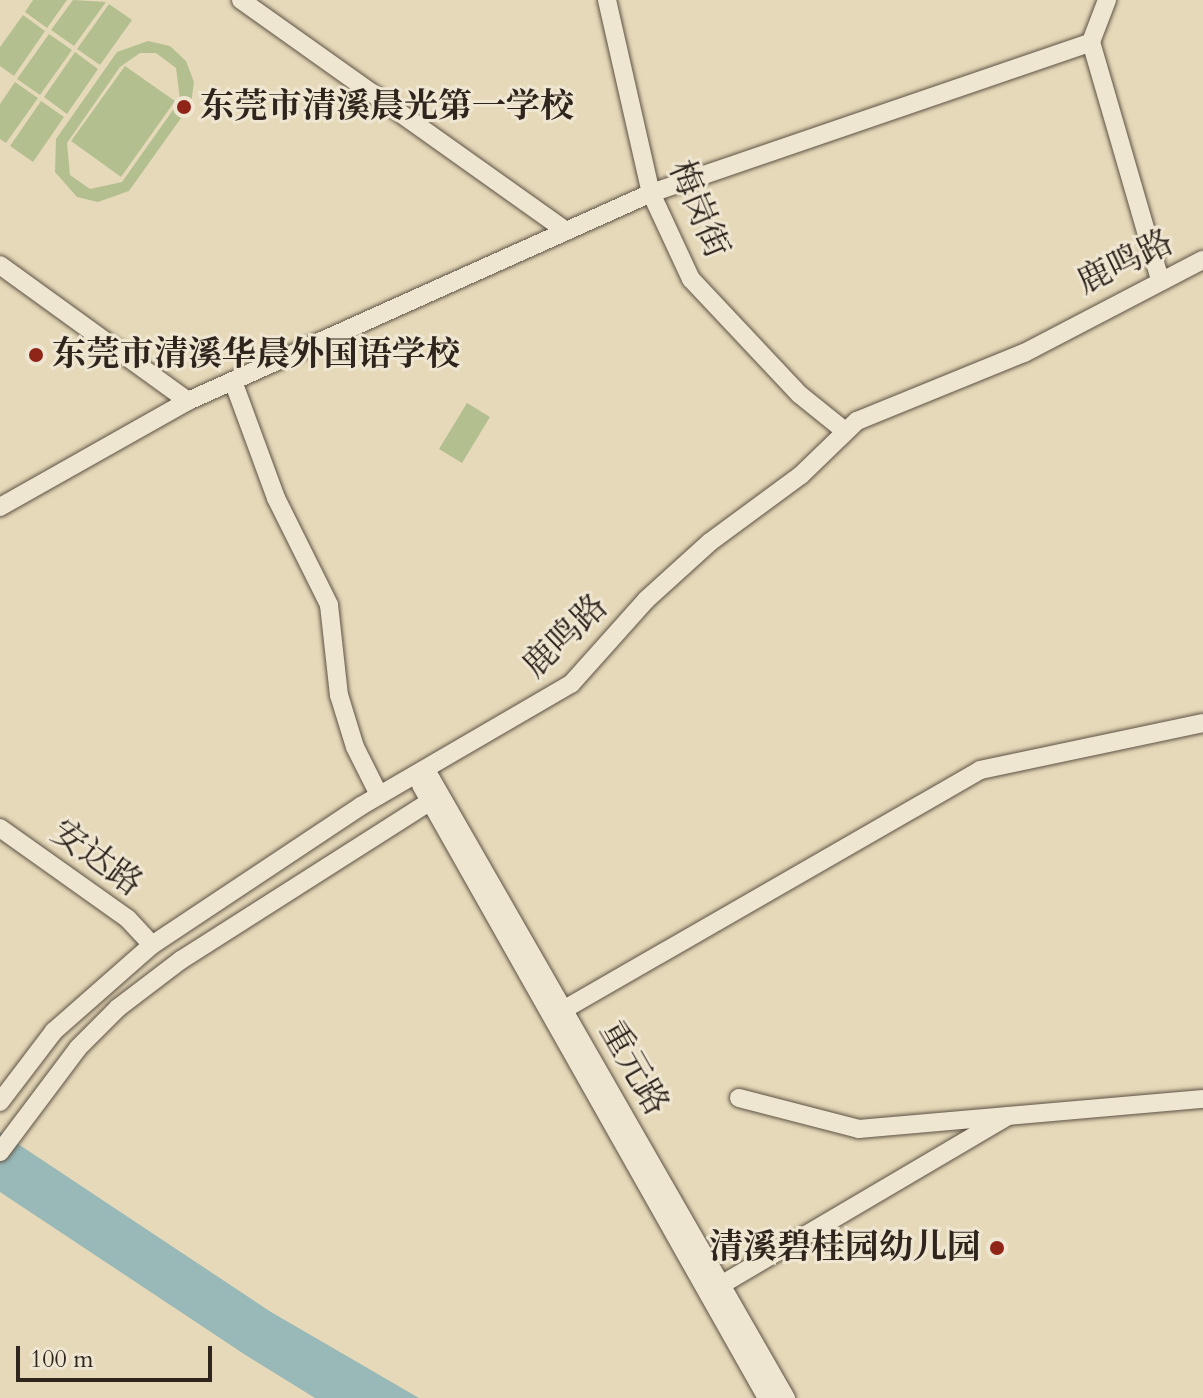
<!DOCTYPE html>
<html>
<head>
<meta charset="utf-8">
<style>
	body { margin:0 }
	#map { position:relative; width:1203px; height:1398px; overflow:hidden; background:#e6d9b9; font-family:Cardo,"Noto Serif SC",serif }
	div>[style] { position:absolute }
	[style*='--x'] { left:calc(var(--x)*1px); top:calc(var(--y)*1px); width:calc(var(--w)*1px); rotate:calc(var(--a)*1deg) }
	.green>* { inset:0; background:#b4bf90 }
	.water>* { inset:0; background:#98b9b7 }
	.roads { filter:drop-shadow(0 0 2px #5d5244) drop-shadow(0 0 2px #5d5244) }
	.minor>* { height:18px; margin:-9px; padding:0 9px; transform-origin:9px; border-radius:9px; background:#efe6d2 }
	.dots>* { width:22px; height:22px; translate:-50% -50%; box-sizing:border-box; border:4px solid #efe6d2; border-radius:50% }
	span { translate:-50% -50%; white-space:nowrap; text-align:center; line-height:1.15; -webkit-text-stroke:6px #efe6d2; paint-order:stroke }
	.poi-label { font-size:34px; color:#2f251d; font-weight:700 }
	.left { translate:0 -50%; text-align:left }
	.right { translate:-100% -50%; text-align:right }
	.street-label { font-size:34px; color:#2f251d }
	.scale { position:absolute; left:16px; top:1346px; width:196px; height:36px; box-sizing:border-box; border:4px solid #2f251d; border-top:0; padding-left:10px; font-size:24px; line-height:28px; white-space:nowrap; color:#2f251d; -webkit-text-stroke:6px #efe6d2; paint-order:stroke }
</style>
</head>
<body>
<div id="map">
	<div class="green">
		<div style="clip-path:polygon(33px 0,67px 0,47px 28px,25px 12px)"></div>
		<div style="clip-path:polygon(73px 0,106px 2px,74px 46px,51px 30px)"></div>
		<div style="clip-path:polygon(109px 4px,132px 20px,100px 65px,77px 49px)"></div>
		<div style="clip-path:polygon(23px 15px,45px 31px,14px 76px,0 66px,0 47px)"></div>
		<div style="clip-path:polygon(49px 34px,72px 50px,40px 95px,17px 79px)"></div>
		<div style="clip-path:polygon(evenodd,148px 41px,170px 46px,186px 61px,194px 82px,191px 104px,129px 191px,98px 202px,77px 197px,55px 172px,56px 139px,117px 52px,148px 41px,140px 53px,156px 53px,176px 68px,180px 100px,122px 182px,90px 189px,70px 175px,67px 143px,120px 67px,140px 53px)"></div>
		<div style="clip-path:polygon(75px 52px,98px 69px,67px 114px,44px 97px)"></div>
		<div style="clip-path:polygon(125px 66px,175px 101px,121px 177px,71px 141px)"></div>
		<div style="clip-path:polygon(15px 82px,38px 98px,6px 143px,0 139px,0 104px)"></div>
		<div style="clip-path:polygon(41px 101px,64px 117px,33px 162px,10px 146px)"></div>
		<div style="clip-path:polygon(467px 403px,490px 417px,462px 463px,439px 449px)"></div>
	</div>
	<div class="water">
		<div style="clip-path:polygon(0 1132px,271px 1312px,419px 1398px,315px 1398px,244px 1354px,0 1192px)"></div>
	</div>
	<div class="roads">
		<div class="minor">
			<div style="--x:241;--y:0;--w:399;--a:35.4"></div>
			<div style="--x:607;--y:0;--w:198;--a:77.2"></div>
			<div style="--x:651;--y:193;--w:95;--a:65.1"></div>
			<div style="--x:691;--y:279;--w:158;--a:46.8"></div>
			<div style="--x:799;--y:394;--w:59;--a:38.8"></div>
			<div style="--x:1107;--y:0;--w:45;--a:110.9"></div>
			<div style="--x:1091;--y:42;--w:247;--a:73.8"></div>
			<div style="--x:0;--y:265;--w:232;--a:35.9"></div>
			<div style="--x:233;--y:381;--w:125;--a:69.8"></div>
			<div style="--x:276;--y:498;--w:119;--a:63.6"></div>
			<div style="--x:329;--y:605;--w:91;--a:83.7"></div>
			<div style="--x:339;--y:695;--w:54;--a:72.9"></div>
			<div style="--x:355;--y:747;--w:54;--a:63.4"></div>
			<div style="--x:0;--y:507;--w:216;--a:-29.4"></div>
			<div style="--x:188;--y:401;--w:508;--a:-24.19"></div>
			<div style="--x:651;--y:193;--w:465;--a:-18.9"></div>
			<div style="--x:426;--y:770;--w:724;--a:60.18"></div>
			<div style="--x:421;--y:785;--w:704;--a:60.56"></div>
			<div style="--x:0;--y:828;--w:157;--a:35.4"></div>
			<div style="--x:128;--y:919;--w:35;--a:47"></div>
			<div style="--x:563;--y:1010;--w:481;--a:-29.9"></div>
			<div style="--x:980;--y:770;--w:228;--a:-11.9"></div>
			<div style="--x:739;--y:1098;--w:124;--a:14.5"></div>
			<div style="--x:859;--y:1129;--w:345;--a:-5"></div>
			<div style="--x:0;--y:1102;--w:89;--a:-52.7"></div>
			<div style="--x:54;--y:1031;--w:130;--a:-41.3"></div>
			<div style="--x:152;--y:945;--w:251;--a:-33.6"></div>
			<div style="--x:361;--y:806;--w:243;--a:-30.2"></div>
			<div style="--x:571;--y:684;--w:113;--a:-48.2"></div>
			<div style="--x:646;--y:600;--w:86;--a:-42.2"></div>
			<div style="--x:710;--y:542;--w:113;--a:-36.4"></div>
			<div style="--x:801;--y:475;--w:78;--a:-44"></div>
			<div style="--x:857;--y:421;--w:180;--a:-22.2"></div>
			<div style="--x:1024;--y:353;--w:202;--a:-27.5"></div>
			<div style="--x:0;--y:1152;--w:130;--a:-53.1"></div>
			<div style="--x:78;--y:1048;--w:57;--a:-45"></div>
			<div style="--x:118;--y:1008;--w:79;--a:-37.3"></div>
			<div style="--x:181;--y:960;--w:305;--a:-32.5"></div>
			<div style="--x:721;--y:1285;--w:333;--a:-30.5"></div>
		</div>
	</div>
	<div class="dots">
		<div style="left:184px;top:107px;background:#8f2418"></div>
		<div style="left:36px;top:355px;background:#8f2418"></div>
		<div style="left:997px;top:1248px;background:#8f2418"></div>
	</div>
	<div class="poi-label">
		<span class="left" style="left:200px;top:107px">东莞市清溪晨光第一学校</span>
		<span class="left" style="left:52px;top:355px">东莞市清溪华晨外国语学校</span>
		<span class="right" style="left:981px;top:1248px">清溪碧桂园幼儿园</span>
	</div>
	<div class="street-label">
		<span style="left:699px;top:209px;rotate:67deg">梅岗街</span>
		<span style="left:1125px;top:262px;rotate:-26deg">鹿鸣路</span>
		<span style="left:565px;top:636px;rotate:-44deg">鹿鸣路</span>
		<span style="left:97px;top:858px;rotate:36deg">安达路</span>
		<span style="left:634px;top:1068px;rotate:60deg">重元路</span>
	</div>
	<div class="scale">100 m</div>
</div>
</body>
</html>
